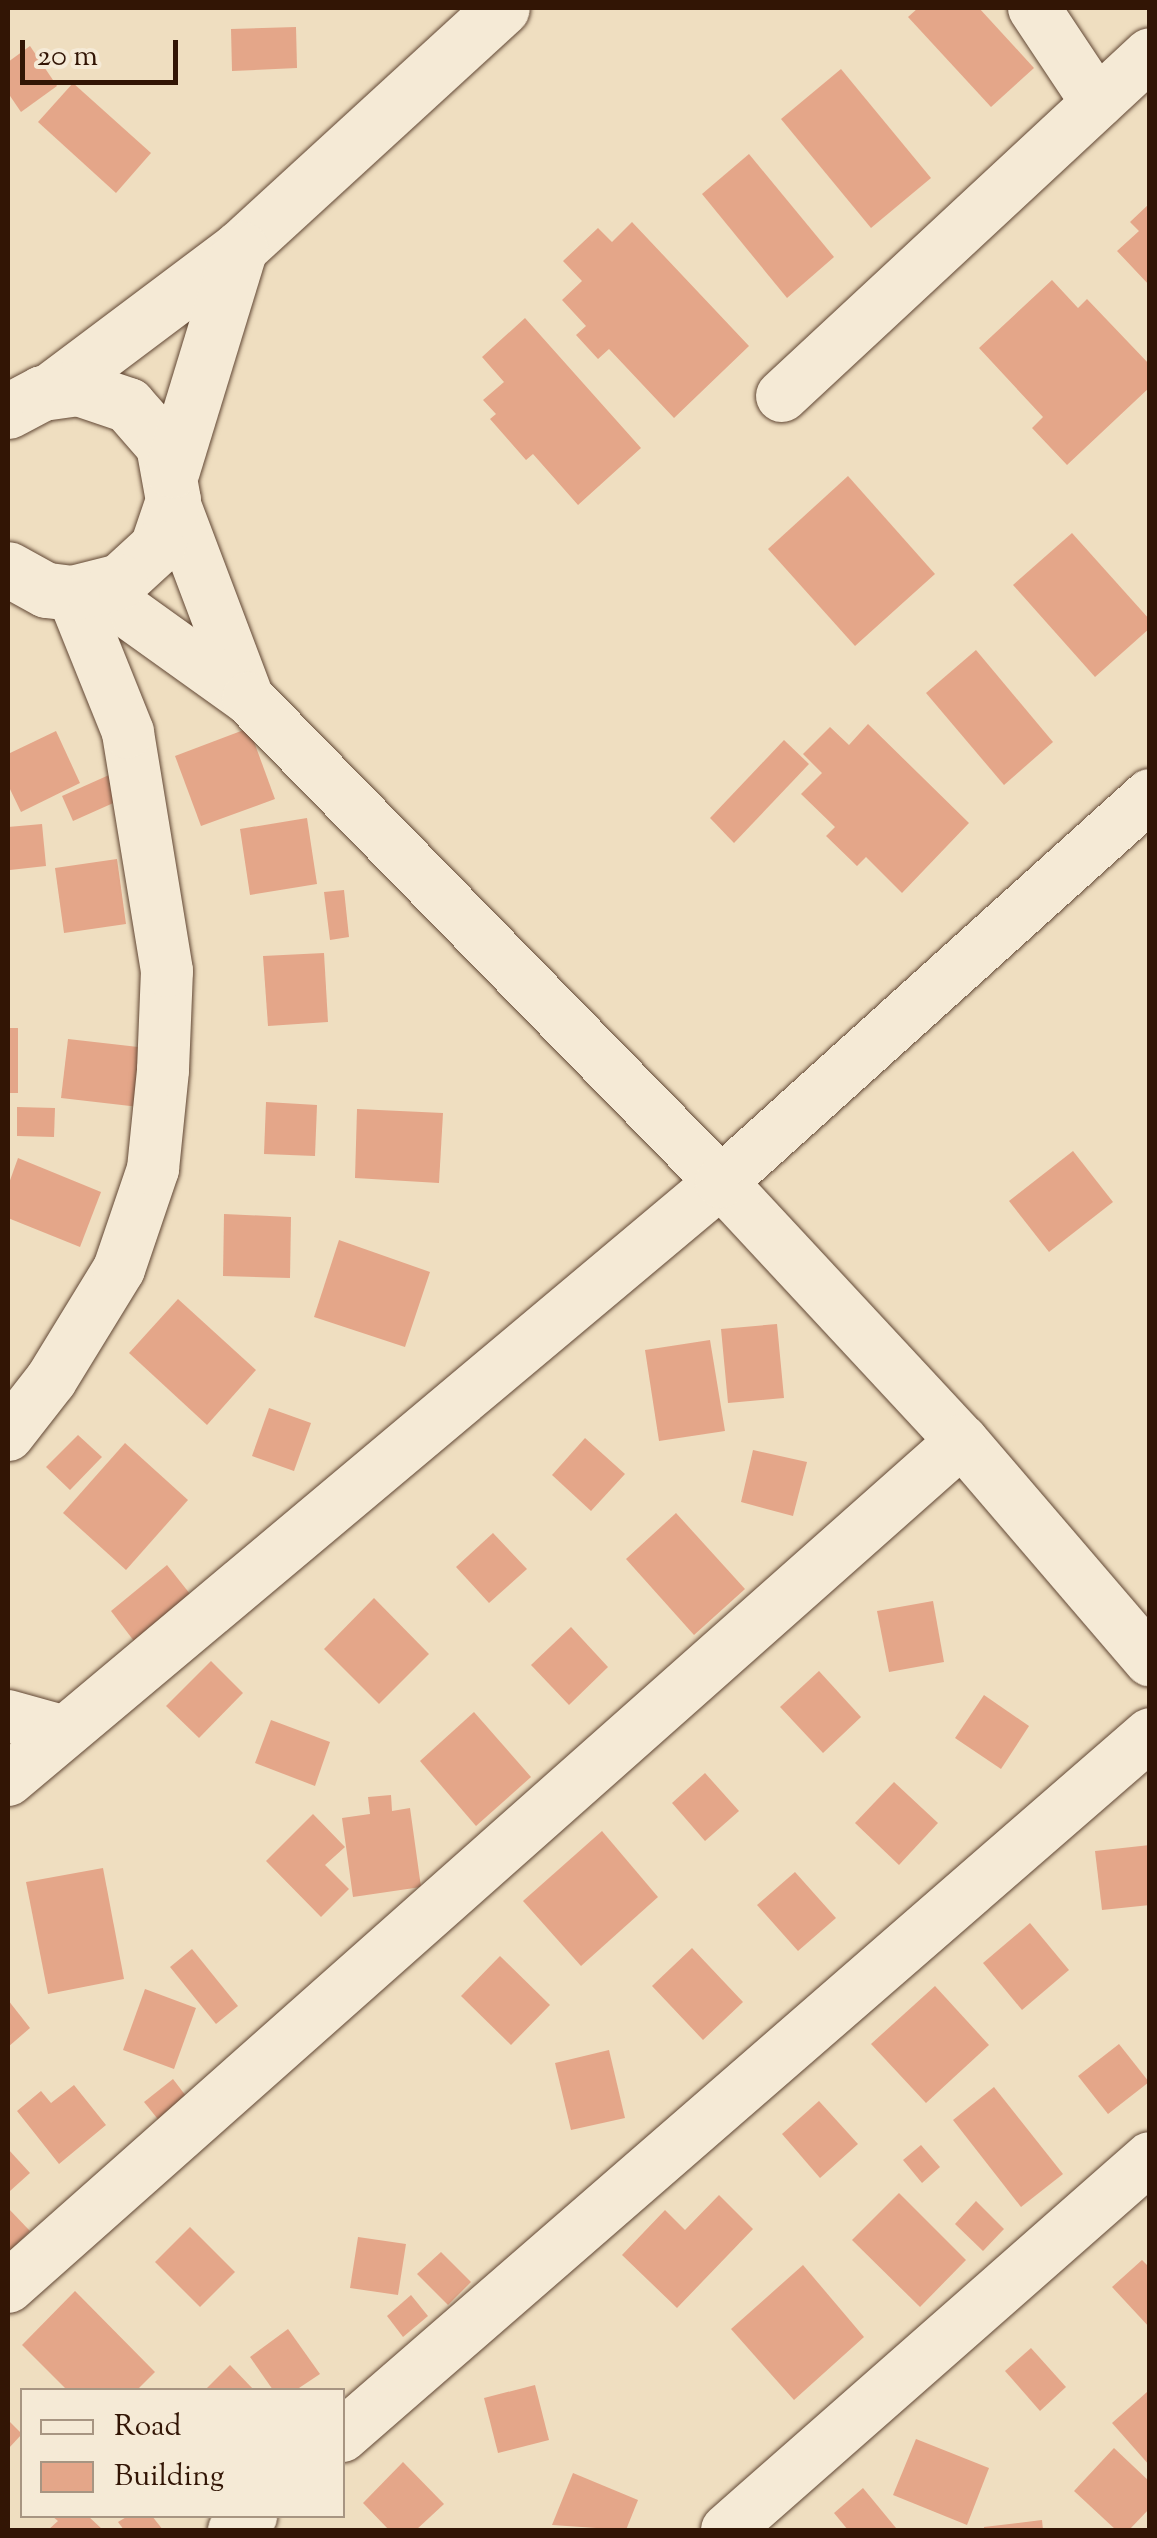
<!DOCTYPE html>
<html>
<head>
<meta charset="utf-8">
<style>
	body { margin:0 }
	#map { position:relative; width:1157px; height:2538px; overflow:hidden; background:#efdec0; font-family:"Sorts Mill Goudy",serif }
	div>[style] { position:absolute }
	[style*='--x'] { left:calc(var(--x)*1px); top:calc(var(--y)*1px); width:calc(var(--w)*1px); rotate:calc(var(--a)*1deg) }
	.building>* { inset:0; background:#e4a689 }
	.roads { filter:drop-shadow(0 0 2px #614734) drop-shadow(0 0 2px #614734) }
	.minor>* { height:52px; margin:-26px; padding:0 26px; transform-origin:26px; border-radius:26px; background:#f5ead6 }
	.tertiary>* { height:55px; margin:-27.5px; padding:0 27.5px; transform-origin:27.5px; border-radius:27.5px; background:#f5ead6 }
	span { translate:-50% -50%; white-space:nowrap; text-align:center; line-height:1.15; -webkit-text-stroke:10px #f5ead6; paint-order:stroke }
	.frame { position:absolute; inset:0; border:10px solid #321505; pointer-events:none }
	.legend { position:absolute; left:20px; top:2388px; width:325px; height:130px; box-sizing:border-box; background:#f5ead6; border:2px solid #a79582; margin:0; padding:12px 18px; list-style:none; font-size:30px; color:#321505 }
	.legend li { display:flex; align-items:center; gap:20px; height:50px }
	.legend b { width:50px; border:2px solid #a79582 }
	.scale { position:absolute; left:20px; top:40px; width:158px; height:45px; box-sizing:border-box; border:5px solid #321505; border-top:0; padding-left:12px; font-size:30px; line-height:35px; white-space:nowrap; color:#321505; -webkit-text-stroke:8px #f5ead6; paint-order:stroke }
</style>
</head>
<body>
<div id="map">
	<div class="building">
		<div style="clip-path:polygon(918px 8px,979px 8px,1034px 68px,991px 107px,908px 17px)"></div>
		<div style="clip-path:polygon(296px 27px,297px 68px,232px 71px,231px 29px)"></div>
		<div style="clip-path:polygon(30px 46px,57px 86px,21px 112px,8px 93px,8px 62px)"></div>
		<div style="clip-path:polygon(841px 69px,931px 178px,871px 228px,781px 119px)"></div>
		<div style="clip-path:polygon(73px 83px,151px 153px,116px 193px,38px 122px)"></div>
		<div style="clip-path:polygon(749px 154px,834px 257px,787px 298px,702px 194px)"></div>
		<div style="clip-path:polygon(1150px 203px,1150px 286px,1117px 251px,1139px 231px,1130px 222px)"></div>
		<div style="clip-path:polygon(632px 222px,749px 346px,674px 418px,609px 349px,598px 359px,576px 335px,586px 326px,562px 300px,582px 281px,563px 261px,598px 228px,612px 242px)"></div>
		<div style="clip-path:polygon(1052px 280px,1078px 308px,1087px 299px,1150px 365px,1150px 387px,1067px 465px,1032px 428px,1043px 417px,979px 348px)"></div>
		<div style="clip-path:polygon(525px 318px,641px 448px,578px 505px,533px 454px,526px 460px,490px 419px,496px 414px,483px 400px,504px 382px,482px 357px)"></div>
		<div style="clip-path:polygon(848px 476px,935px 574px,855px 646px,768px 549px)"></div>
		<div style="clip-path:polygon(1072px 533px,1150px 620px,1150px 628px,1095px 677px,1013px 585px)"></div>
		<div style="clip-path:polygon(976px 650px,1053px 742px,1004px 785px,926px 693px)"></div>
		<div style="clip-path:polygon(868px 724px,969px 823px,902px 893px,866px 857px,857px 866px,826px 836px,835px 827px,801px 794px,822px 773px,803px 754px,830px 727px,849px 745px)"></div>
		<div style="clip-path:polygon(249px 728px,275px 799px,201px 826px,175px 756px)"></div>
		<div style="clip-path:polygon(56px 731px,80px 783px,21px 812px,8px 785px,8px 754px)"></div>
		<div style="clip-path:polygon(784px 740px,809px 764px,734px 843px,710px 818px)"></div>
		<div style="clip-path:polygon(118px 771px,129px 796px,73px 821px,62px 796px)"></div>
		<div style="clip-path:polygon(307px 818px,317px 884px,250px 895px,240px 829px)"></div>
		<div style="clip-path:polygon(42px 824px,46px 866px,10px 870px,8px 827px)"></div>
		<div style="clip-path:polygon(117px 859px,126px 924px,64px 933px,55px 868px)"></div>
		<div style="clip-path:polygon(344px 890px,349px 937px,330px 940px,324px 892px)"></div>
		<div style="clip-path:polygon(324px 953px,328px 1022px,268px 1026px,263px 956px)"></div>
		<div style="clip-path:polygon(8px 1028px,18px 1028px,18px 1093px,8px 1093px)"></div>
		<div style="clip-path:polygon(68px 1039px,147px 1048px,139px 1107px,61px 1098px)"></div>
		<div style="clip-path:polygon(266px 1102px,317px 1105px,315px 1156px,264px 1154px)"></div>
		<div style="clip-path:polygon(17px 1107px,55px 1108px,54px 1137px,17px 1136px)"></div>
		<div style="clip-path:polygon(357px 1109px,443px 1113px,439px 1183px,355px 1178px)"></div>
		<div style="clip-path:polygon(1073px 1151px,1113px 1202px,1049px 1252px,1009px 1201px)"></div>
		<div style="clip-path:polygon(18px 1158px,101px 1192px,80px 1247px,8px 1218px,8px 1186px)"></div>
		<div style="clip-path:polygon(224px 1214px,291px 1217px,290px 1278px,223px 1276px)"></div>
		<div style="clip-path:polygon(339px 1240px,430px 1272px,405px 1347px,314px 1317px)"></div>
		<div style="clip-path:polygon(178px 1299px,256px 1370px,207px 1425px,129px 1353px)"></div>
		<div style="clip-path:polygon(777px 1324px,784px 1398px,728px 1403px,721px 1329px)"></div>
		<div style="clip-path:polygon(710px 1340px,725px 1431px,659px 1441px,645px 1350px)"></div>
		<div style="clip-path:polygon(269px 1408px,311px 1423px,294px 1471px,252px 1456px)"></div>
		<div style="clip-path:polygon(78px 1435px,102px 1457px,70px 1490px,46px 1467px)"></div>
		<div style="clip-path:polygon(585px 1438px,625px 1474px,591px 1511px,552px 1475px)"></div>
		<div style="clip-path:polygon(125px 1443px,188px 1500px,126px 1570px,63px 1513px)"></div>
		<div style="clip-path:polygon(753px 1450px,807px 1462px,793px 1516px,741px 1502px)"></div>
		<div style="clip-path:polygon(676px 1513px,745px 1589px,694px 1635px,626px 1559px)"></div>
		<div style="clip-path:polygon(493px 1533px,527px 1569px,489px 1603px,456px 1567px)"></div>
		<div style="clip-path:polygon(167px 1565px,194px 1599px,137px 1645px,111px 1611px)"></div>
		<div style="clip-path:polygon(374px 1598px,429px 1654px,379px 1704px,324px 1649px)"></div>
		<div style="clip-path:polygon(933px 1601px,944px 1662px,889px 1672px,877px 1611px)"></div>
		<div style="clip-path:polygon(571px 1627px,608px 1667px,569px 1705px,531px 1665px)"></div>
		<div style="clip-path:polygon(211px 1661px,243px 1693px,199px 1738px,166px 1706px)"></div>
		<div style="clip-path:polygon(819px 1671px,861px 1717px,823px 1753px,780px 1707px)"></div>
		<div style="clip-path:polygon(984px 1695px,1029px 1726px,1001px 1769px,955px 1738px)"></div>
		<div style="clip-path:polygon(474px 1712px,531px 1777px,476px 1826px,420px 1761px)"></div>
		<div style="clip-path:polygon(271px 1720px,330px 1742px,315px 1786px,255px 1763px)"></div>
		<div style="clip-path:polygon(705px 1773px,739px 1811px,705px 1841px,672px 1803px)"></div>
		<div style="clip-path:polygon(894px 1782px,938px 1823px,899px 1865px,855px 1823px)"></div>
		<div style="clip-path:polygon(391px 1795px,392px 1811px,410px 1808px,421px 1887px,353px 1897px,342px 1818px,370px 1814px,368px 1797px)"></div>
		<div style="clip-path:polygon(313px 1814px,345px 1847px,325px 1865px,349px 1889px,321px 1917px,266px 1861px)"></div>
		<div style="clip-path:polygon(602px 1831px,658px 1897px,581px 1966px,523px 1901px)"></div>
		<div style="clip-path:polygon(1150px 1845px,1150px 1905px,1102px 1910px,1095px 1851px)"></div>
		<div style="clip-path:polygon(103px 1868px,124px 1979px,48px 1994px,26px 1882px)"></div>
		<div style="clip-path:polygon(795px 1872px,836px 1918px,798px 1951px,757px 1905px)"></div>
		<div style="clip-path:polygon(1030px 1923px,1069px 1970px,1022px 2010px,983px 1963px)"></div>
		<div style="clip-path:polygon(692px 1948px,743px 2002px,703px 2040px,652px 1986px)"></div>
		<div style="clip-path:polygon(192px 1949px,238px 2006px,216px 2024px,170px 1967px)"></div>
		<div style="clip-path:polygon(500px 1956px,550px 2005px,511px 2045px,461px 1996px)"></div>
		<div style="clip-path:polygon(935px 1986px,989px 2045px,926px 2103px,871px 2044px)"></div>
		<div style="clip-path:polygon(145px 1989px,196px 2008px,174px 2069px,123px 2050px)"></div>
		<div style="clip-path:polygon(8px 2000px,30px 2028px,8px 2047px)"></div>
		<div style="clip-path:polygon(1119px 2044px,1149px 2082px,1108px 2114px,1078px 2076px)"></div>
		<div style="clip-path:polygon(609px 2050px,625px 2118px,571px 2130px,555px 2063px)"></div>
		<div style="clip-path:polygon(173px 2079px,189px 2100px,161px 2123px,144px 2102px)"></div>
		<div style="clip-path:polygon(74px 2085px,106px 2125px,59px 2164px,17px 2111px,41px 2091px,51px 2103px)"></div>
		<div style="clip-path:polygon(994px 2087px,1063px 2174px,1021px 2207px,953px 2120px)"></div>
		<div style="clip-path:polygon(819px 2101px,858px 2144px,820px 2178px,782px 2134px)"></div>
		<div style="clip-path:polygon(921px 2145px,940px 2167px,922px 2183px,903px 2160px)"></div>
		<div style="clip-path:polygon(8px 2149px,30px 2173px,10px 2191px,8px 2188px)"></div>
		<div style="clip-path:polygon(899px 2193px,966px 2260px,920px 2307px,852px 2240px)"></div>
		<div style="clip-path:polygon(719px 2195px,753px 2229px,677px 2308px,622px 2255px,665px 2210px,685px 2230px)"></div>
		<div style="clip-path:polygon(976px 2201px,1004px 2229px,983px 2251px,955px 2224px)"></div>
		<div style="clip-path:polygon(8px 2208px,30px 2231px,8px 2253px)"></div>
		<div style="clip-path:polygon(190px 2227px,235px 2272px,200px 2307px,155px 2262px)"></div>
		<div style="clip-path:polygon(358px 2237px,406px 2244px,398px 2295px,350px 2288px)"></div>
		<div style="clip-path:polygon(441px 2252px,471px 2282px,448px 2305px,417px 2274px)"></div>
		<div style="clip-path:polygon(1142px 2260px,1150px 2268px,1150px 2328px,1112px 2287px)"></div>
		<div style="clip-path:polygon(803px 2265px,864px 2337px,794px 2400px,731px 2329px)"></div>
		<div style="clip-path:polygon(75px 2291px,155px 2372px,137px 2390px,67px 2390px,22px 2345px)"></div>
		<div style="clip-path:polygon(411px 2295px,428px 2316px,403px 2337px,387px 2316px)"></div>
		<div style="clip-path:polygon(288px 2329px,320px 2374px,296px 2390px,273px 2390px,250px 2357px)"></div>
		<div style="clip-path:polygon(1031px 2348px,1066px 2387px,1040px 2411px,1005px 2371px)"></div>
		<div style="clip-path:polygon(230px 2365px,254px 2390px,205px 2390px)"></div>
		<div style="clip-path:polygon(535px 2385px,549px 2440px,498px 2453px,484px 2398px)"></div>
		<div style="clip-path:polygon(1147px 2392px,1150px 2395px,1150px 2466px,1112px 2423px)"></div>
		<div style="clip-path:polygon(8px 2420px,22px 2434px,8px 2449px)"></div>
		<div style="clip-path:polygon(916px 2439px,989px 2468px,967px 2525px,893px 2495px)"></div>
		<div style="clip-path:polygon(1114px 2448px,1150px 2482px,1150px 2508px,1129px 2530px,1116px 2530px,1074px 2491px)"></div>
		<div style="clip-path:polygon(403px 2462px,444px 2504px,416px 2530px,389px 2530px,363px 2503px)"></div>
		<div style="clip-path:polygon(573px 2473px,638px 2500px,626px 2530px,552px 2525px)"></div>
		<div style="clip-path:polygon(863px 2488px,896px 2528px,894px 2530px,848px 2530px,834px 2513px)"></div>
		<div style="clip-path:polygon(52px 2516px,88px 2516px,103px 2530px,48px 2530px,58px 2521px)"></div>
		<div style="clip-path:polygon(128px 2516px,152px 2516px,163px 2530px,124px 2530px,118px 2522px)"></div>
		<div style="clip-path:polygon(1042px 2520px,1043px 2530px,984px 2530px,984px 2527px)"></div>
	</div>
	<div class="roads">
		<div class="minor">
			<div style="--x:1034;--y:8;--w:114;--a:56.4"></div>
			<div style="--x:782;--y:396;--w:502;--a:-42.9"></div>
			<div style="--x:173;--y:500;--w:212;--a:69.3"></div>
			<div style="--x:97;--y:590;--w:186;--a:35.6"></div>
			<div style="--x:248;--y:698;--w:677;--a:45.66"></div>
			<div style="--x:721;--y:1182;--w:354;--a:47.1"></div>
			<div style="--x:962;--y:1441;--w:289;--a:49.4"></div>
			<div style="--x:8;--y:1435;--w:70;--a:-52"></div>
			<div style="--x:51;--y:1380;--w:130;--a:-58.5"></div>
			<div style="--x:119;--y:1269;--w:106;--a:-71.2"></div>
			<div style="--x:153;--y:1169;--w:100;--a:-84.2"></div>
			<div style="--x:163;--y:1070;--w:99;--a:-87.7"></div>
			<div style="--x:167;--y:971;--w:242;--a:-99.3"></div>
			<div style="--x:128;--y:732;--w:150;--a:-111.9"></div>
			<div style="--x:8;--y:1716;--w:56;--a:15.5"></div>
			<div style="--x:8;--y:1780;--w:931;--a:-39.99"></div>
			<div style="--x:721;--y:1182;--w:578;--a:-42.05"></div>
			<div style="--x:8;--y:2287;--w:1275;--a:-41.57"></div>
			<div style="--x:342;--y:2436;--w:1070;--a:-40.98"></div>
			<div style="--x:234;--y:2530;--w:22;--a:-39"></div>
			<div style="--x:727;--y:2530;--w:563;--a:-41.33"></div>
		</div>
		<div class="tertiary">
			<div style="--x:51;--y:390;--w:236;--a:-36.9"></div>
			<div style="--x:240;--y:248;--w:355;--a:-42.5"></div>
			<div style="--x:8;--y:411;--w:38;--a:-28"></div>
			<div style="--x:42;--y:393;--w:36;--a:-8"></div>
			<div style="--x:78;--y:388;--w:53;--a:18.8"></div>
			<div style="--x:128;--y:405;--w:53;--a:48.8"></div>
			<div style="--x:163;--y:445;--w:56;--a:79.7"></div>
			<div style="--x:173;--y:500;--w:50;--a:108.8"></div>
			<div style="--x:157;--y:547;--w:50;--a:137.4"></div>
			<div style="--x:120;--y:581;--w:49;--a:166"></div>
			<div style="--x:72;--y:593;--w:26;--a:-173"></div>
			<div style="--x:46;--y:590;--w:43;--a:-151.1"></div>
			<div style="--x:172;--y:470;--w:232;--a:-73"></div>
		</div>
	</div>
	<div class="frame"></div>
	<ul class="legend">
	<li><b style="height:12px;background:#f5ead6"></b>Road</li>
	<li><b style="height:28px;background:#e4a689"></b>Building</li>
	</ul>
	<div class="scale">20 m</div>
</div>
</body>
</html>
